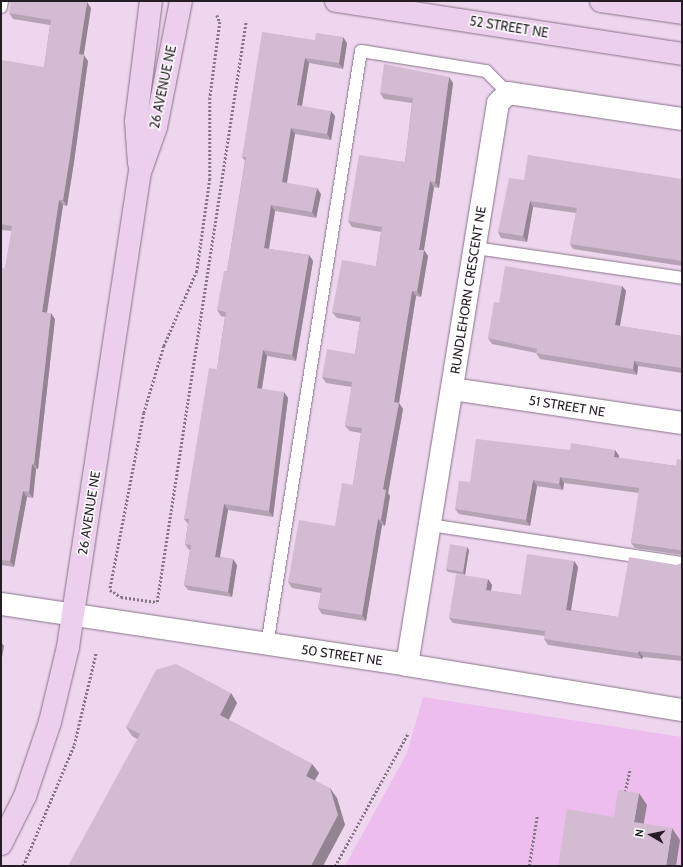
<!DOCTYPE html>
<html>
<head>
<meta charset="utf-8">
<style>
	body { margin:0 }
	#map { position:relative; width:683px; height:867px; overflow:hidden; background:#eed7ee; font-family:Cabin,sans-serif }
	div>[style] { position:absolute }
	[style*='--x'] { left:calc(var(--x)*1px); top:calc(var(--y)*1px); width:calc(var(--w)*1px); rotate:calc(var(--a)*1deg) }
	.green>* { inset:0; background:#edbded }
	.path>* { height:2.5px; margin-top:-1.25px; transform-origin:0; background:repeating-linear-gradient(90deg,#847584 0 2px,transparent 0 4px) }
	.roads { filter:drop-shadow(0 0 1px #887388) drop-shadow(0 0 1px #887388) }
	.lane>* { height:12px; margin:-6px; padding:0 6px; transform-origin:6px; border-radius:6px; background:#fff }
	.street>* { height:22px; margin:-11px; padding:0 11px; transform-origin:11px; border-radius:11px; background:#fff }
	.secondary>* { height:22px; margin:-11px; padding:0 11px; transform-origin:11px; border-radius:11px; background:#ecceed }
	.wall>* { inset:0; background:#b5a2b5 }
	.shaded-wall>* { inset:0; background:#948493 }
	.building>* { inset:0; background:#d3bcd2 }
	span { translate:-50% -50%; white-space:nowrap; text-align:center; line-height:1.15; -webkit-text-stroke:3px #fff; paint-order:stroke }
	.street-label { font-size:13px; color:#251d25 }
	.frame { position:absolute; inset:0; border:2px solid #251d25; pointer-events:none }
	.north { position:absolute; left:631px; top:815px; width:40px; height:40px; -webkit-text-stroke:3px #fff; paint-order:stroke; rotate:279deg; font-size:11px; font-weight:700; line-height:16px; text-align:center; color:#251d25 }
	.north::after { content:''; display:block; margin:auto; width:14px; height:18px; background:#251d25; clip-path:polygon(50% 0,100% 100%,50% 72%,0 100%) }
</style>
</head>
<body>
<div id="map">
	<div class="green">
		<div style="clip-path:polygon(423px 697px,682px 737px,682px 866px,345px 866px,407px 753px)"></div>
	</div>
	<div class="path">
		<div style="--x:217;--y:15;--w:8;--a:67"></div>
		<div style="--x:220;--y:22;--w:77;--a:97.5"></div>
		<div style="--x:210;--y:98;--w:81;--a:90"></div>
		<div style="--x:210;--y:179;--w:93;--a:98"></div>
		<div style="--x:197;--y:271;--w:82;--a:113.7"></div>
		<div style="--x:164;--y:346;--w:70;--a:106.6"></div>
		<div style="--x:144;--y:413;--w:180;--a:100.9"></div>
		<div style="--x:110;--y:590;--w:13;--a:32"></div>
		<div style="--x:121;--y:597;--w:36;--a:8"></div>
		<div style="--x:157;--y:602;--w:588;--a:-81.29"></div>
		<div style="--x:625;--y:792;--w:24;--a:-78"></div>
		<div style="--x:23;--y:866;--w:131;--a:-67.1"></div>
		<div style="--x:74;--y:745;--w:95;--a:-76.6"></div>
		<div style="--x:335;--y:866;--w:152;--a:-61.2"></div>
		<div style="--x:529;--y:866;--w:51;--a:-80.9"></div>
	</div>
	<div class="roads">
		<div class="lane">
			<div style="--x:1;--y:7;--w:6;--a:-81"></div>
			<div style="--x:475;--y:248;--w:209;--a:8.2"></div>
			<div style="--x:430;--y:525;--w:255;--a:8.6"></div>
			<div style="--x:267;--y:645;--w:601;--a:-81.01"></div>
			<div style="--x:361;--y:51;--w:127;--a:9.1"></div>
			<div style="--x:486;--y:71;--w:31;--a:45"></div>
		</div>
		<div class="street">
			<div style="--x:452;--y:389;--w:232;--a:8.4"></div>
			<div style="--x:1;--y:604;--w:411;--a:8.5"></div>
			<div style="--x:407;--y:665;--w:279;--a:9.3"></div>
			<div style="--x:407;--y:665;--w:569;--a:-80.8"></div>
			<div style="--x:498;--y:103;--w:14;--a:-45"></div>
			<div style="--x:508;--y:93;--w:176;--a:8.5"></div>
		</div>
		<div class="secondary">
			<div style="--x:336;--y:1;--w:350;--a:8.7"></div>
			<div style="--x:601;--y:1;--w:82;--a:8.4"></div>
			<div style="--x:139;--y:163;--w:42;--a:-94.1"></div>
			<div style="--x:136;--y:121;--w:121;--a:-82.9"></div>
			<div style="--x:1;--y:844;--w:54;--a:-63.4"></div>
			<div style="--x:25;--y:796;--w:78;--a:-71.3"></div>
			<div style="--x:50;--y:722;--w:77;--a:-76.5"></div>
			<div style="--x:68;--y:647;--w:480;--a:-81.4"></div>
			<div style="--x:140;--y:172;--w:48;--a:-70.4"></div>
			<div style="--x:156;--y:127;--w:128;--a:-78.8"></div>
		</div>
	</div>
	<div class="wall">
		<div style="clip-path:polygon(91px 8px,83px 55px,88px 61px,74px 162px,67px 206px,63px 205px,47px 313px,55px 319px,38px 469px,36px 469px,33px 498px,27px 497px,14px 567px,1px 565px,1px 268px,5px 269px,12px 231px,1px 230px,1px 68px,44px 67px,50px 25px,13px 19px,9px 13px)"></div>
		<div style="clip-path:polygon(315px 40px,347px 43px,343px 69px,309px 63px,302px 106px,335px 116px,331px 140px,295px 134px,287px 183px,321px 194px,316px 218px,275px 211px,269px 249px,309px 255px,313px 261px,296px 361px,267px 356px,262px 389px,288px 398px,273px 517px,228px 510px,220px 557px,233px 559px,237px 565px,232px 597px,188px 590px,184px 585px,190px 550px,189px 550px,185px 544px,188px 524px,184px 519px,217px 369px,225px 317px,221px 316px,217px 310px,227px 271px,245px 161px,242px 157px)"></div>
		<div style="clip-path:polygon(453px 83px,439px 188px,434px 187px,424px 250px,428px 256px,421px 297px,416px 296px,399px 403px,403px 409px,388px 493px,390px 496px,385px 526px,382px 525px,366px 621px,322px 614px,318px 608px,321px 593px,292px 588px,288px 582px,335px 526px,353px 485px,361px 433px,350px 431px,345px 426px,352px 387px,326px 383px,322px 377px,355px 354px,360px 322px,337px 318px,332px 312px,376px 266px,381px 232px,352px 227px,348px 221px,405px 162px,412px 103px,384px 99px,380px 93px)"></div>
		<div style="clip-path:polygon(682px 179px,682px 266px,573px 249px,570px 244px,576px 213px,533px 207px,527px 242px,501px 238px,498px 232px,524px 180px)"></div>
		<div style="clip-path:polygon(622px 286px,626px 291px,620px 326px,682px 336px,682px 373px,638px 366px,637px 375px,540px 359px,536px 353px,492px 344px,488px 338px,499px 303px)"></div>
		<div style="clip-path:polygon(570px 450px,615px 450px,619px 456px,619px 458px,676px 466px,682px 460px,682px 555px,635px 548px,631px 543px,639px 493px,564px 483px,563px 490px,537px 486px,530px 526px,459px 514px,455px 509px,470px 482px)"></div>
		<div style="clip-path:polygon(469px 550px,465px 575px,448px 572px,446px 569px)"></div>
		<div style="clip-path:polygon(574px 561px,578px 567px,571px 610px,618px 617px,677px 565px,682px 563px,682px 661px,643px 657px,642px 659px,548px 645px,544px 639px,545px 636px,453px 623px,449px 618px,488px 579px,492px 585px,491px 591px,521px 595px)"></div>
		<div style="clip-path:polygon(231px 693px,237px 703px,229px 720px,312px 764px,319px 773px,315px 780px,337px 798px,345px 825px,137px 739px,132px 736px,126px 727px)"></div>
	</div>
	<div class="shaded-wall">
		<div style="clip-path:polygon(87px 2px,91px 8px,83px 60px,79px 54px)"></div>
		<div style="clip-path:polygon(343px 37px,347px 43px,343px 69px,339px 63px)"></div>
		<div style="clip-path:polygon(84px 55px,88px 61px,74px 162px,67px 206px,63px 200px)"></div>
		<div style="clip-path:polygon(305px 58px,309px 63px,301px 111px,297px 105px)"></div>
		<div style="clip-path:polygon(449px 77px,453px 83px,439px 188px,435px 182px)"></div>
		<div style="clip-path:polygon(331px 111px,335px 116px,331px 140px,327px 134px)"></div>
		<div style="clip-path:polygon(291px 128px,295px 134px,286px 187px,282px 182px)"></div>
		<div style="clip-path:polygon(430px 181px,434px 187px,423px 255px,419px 250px)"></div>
		<div style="clip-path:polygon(317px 188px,321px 194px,316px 218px,312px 212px)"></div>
		<div style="clip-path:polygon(59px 200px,63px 205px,46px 318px,42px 312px)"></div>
		<div style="clip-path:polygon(530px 201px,533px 207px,527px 242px,523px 236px)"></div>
		<div style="clip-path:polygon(271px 205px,275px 211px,268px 254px,264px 248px)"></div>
		<div style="clip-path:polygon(424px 250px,428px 256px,421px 297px,417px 291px)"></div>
		<div style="clip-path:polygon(309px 255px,313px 261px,296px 361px,292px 355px)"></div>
		<div style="clip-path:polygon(622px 286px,626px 291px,619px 331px,615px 325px)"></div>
		<div style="clip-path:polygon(412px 291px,416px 296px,399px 403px,403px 409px,388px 493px,390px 496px,385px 526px,381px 520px,383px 489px,394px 402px)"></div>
		<div style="clip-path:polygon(51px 313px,55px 319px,38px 469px,34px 464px)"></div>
		<div style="clip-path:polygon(263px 350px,267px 356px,261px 394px,257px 388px)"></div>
		<div style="clip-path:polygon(634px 361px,638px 366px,637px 375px,633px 369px)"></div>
		<div style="clip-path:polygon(284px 392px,288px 398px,273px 517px,269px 511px)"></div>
		<div style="clip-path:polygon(615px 450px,619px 456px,618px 463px,614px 457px)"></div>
		<div style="clip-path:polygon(32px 464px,36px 469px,33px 498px,29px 492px)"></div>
		<div style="clip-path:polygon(560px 477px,564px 483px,563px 490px,559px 484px)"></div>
		<div style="clip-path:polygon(533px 480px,537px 486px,530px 526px,526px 520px)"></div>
		<div style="clip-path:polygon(23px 491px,27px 497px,14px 567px,10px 561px)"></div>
		<div style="clip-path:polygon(224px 504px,228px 510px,219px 562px,215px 557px)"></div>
		<div style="clip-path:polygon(378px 519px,382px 525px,366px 621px,362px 615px)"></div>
		<div style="clip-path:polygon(467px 547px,469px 550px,465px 575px,463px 572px)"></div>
		<div style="clip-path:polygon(233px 559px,237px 565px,232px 597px,228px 592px)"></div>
		<div style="clip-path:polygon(574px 561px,578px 567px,570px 616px,566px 610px)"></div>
		<div style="clip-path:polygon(488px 579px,492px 585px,490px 596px,486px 590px)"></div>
		<div style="clip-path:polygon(1px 642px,4px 646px,1px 663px)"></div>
		<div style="clip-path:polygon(639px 651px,643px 657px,642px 659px,638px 653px)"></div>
		<div style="clip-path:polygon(231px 693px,237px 703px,226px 724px,220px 715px)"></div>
		<div style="clip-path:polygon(312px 764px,319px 773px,312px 785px,306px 776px)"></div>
		<div style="clip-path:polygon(330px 788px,337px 798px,345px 825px,323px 866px,311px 866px)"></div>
		<div style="clip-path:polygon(639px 793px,647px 805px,642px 833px,634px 822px)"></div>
		<div style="clip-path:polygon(672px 828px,680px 840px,676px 866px,666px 866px)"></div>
	</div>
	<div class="building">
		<div style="clip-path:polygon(11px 1px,78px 1px,87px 2px,79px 54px,84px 55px,70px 157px,63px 200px,59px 200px,42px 312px,51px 313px,34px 464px,32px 464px,29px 492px,23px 491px,10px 561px,1px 560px,1px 268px,5px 269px,12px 226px,1px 224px,1px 94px,2px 88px,1px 88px,1px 68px,2px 60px,44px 67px,51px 20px,9px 13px)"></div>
		<div style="clip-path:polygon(262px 32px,315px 40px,316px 33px,343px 37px,339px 63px,305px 58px,297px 105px,331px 111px,327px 134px,291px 128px,282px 182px,317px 188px,312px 212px,271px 205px,264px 248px,309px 255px,292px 355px,263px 350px,257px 388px,284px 392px,269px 511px,224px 504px,215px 557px,233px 559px,228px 592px,184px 585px,191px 545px,185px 544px,189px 519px,184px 519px,209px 368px,217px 369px,226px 312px,217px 310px,224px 271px,227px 271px,246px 157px,242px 157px)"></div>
		<div style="clip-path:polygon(384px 64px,449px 77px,435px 182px,430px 181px,419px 250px,424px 250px,417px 291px,412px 291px,394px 402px,399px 403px,383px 489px,386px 490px,381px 520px,378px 519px,362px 615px,318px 608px,322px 588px,288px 582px,299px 520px,335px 526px,342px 483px,353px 485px,362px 428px,345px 426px,352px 382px,322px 377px,327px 349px,355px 354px,361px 317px,332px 312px,342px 260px,376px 266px,382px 227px,348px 221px,359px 155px,405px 162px,413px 98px,380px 93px)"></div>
		<div style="clip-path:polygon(528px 155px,682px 179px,682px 261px,570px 244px,577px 208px,530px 201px,523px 236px,498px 232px,509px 178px,524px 180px)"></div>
		<div style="clip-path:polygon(505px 266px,622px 286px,615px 325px,682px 336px,682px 368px,634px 361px,633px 369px,536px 353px,537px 349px,488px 338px,494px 302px,499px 303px)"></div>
		<div style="clip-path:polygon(476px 439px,570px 450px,571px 443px,615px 450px,614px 457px,676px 466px,677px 459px,682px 460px,682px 552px,679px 550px,631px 543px,639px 488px,560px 477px,559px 484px,533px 480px,526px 520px,455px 509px,459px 481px,470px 482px)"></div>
		<div style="clip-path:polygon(450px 544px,467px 547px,463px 572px,446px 569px)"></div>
		<div style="clip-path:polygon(527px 554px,574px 561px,566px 610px,618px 617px,629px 557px,677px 565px,682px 563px,682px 656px,639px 651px,638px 653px,544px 639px,545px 631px,449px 618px,456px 574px,488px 579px,486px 590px,521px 595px)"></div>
		<div style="clip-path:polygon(176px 664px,231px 693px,220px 715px,312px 764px,306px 776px,330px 788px,338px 815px,311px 866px,68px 866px,140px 734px,126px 727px,156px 670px)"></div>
		<div style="clip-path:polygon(618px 790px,639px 793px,634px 822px,672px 828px,666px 866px,558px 866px,567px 809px,614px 817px)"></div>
	</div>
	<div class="street-label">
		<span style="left:509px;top:27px;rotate:9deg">52 STREET NE</span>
		<span style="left:163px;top:87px;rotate:-78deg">26 AVENUE NE</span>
		<span style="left:468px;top:290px;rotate:-81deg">RUNDLEHORN CRESCENT NE</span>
		<span style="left:567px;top:406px;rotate:9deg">51 STREET NE</span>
		<span style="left:89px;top:513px;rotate:-81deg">26 AVENUE NE</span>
		<span style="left:342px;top:655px;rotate:8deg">50 STREET NE</span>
	</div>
	<div class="frame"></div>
	<div class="north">N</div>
</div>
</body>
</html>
